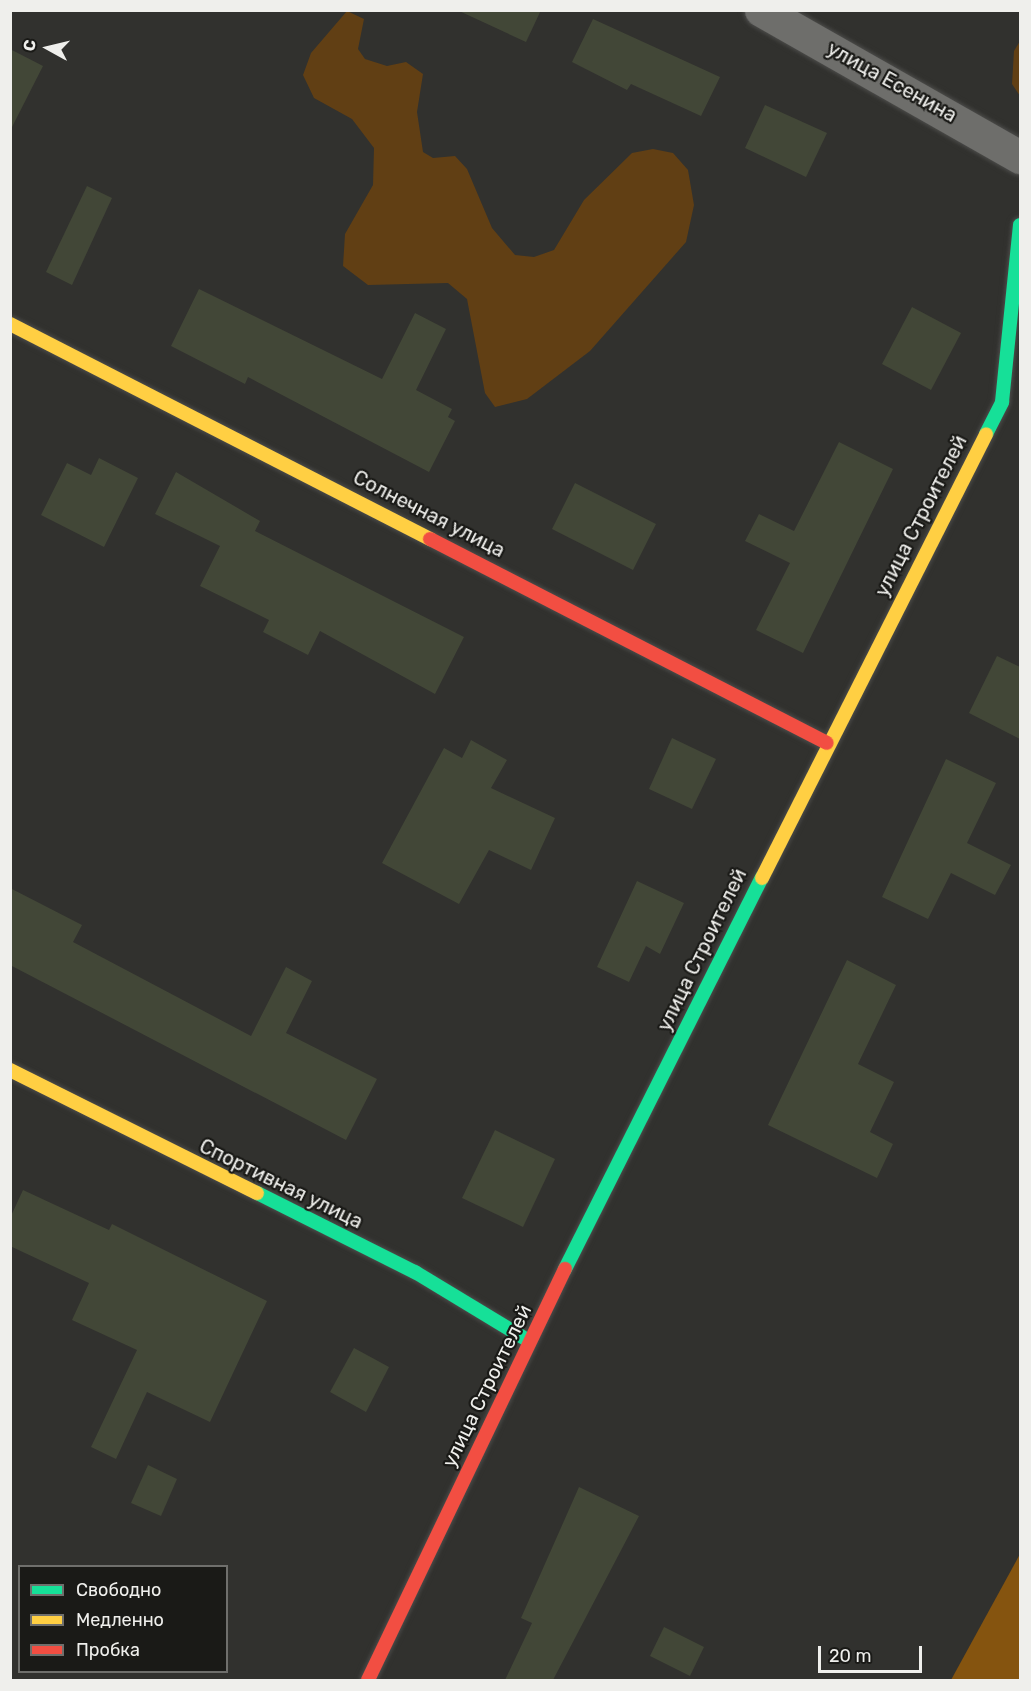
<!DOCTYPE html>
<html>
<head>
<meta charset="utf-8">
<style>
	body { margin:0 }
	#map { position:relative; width:1031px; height:1691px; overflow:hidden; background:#31312e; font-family:Rubik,sans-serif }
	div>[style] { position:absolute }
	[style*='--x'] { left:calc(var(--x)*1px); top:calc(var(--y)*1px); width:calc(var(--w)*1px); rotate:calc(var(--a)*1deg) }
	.green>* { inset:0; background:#613f14 }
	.forest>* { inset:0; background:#85540f }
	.building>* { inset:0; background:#424737 }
	.roads { filter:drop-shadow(0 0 2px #4c4c4a) drop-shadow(0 0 2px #4c4c4a) }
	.street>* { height:33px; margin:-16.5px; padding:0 16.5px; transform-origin:16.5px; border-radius:16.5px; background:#6e6e6b }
	.fast>* { height:14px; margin:-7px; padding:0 7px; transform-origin:7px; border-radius:7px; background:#16e098 }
	.slow>* { height:14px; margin:-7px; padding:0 7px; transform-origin:7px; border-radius:7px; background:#ffcf43 }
	.jam>* { height:14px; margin:-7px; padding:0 7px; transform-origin:7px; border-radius:7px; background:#f24e42 }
	span { translate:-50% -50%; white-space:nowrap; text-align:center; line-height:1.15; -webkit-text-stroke:4.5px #1a1a17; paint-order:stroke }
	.street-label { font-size:20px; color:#efefec }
	.frame { position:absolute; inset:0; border:12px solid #efefec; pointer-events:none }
	.legend { position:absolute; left:18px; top:1565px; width:210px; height:108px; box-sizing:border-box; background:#1a1a17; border:2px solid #6f6f6c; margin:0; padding:8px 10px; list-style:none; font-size:18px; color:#efefec }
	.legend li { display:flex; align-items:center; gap:12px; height:30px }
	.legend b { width:30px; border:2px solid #6f6f6c }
	.north { position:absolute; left:18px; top:18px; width:60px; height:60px; -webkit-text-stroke:4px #1a1a17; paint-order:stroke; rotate:278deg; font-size:16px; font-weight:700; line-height:24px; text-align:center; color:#efefec }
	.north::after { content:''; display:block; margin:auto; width:21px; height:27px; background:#efefec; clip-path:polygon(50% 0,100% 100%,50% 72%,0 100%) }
	.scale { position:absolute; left:818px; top:1646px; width:104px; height:27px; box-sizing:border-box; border:3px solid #efefec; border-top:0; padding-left:8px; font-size:18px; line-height:21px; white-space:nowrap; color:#efefec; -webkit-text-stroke:4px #1a1a17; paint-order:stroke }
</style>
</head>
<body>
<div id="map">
	<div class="green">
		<div style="clip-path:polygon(347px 11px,364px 19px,358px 49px,365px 59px,387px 66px,406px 62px,423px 74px,417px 112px,423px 152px,433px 158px,455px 156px,467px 169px,492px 228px,515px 255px,534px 257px,554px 250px,584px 200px,632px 153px,653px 149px,673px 153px,688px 170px,694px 205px,686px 242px,590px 351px,527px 399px,495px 407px,485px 393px,467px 299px,448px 283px,368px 285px,343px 266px,345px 234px,373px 185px,374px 148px,352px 119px,314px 98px,303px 75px,311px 53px)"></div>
		<div style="clip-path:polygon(1020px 41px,1020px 96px,1012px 84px,1014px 51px)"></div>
	</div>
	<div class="forest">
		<div style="clip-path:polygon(1020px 1554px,1020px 1680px,951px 1680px)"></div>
	</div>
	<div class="building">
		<div style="clip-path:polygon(457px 10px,541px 10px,526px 42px)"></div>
		<div style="clip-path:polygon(593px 19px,720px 77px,701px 116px,631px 84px,627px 90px,572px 62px)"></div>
		<div style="clip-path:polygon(10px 49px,43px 66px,10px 131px)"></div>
		<div style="clip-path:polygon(765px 105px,827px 133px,806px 177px,745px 148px)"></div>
		<div style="clip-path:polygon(87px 186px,112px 198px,72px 285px,46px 272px)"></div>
		<div style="clip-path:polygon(199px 289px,382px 379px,415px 313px,446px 329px,416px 390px,452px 409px,448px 417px,455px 421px,429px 472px,248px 377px,245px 384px,171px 346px)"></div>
		<div style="clip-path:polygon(912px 307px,961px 333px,931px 390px,882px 364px)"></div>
		<div style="clip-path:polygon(839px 442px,893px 469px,803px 653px,756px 630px,790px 563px,745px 541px,759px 514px,794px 531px)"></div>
		<div style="clip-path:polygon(99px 458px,138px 478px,104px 547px,41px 515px,67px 463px,91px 475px)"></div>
		<div style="clip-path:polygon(176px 472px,260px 521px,255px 531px,464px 637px,435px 694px,320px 631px,308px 655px,263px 632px,269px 620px,200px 586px,220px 546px,155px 514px)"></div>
		<div style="clip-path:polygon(575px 483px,656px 524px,633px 570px,552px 529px)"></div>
		<div style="clip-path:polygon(997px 656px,1020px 667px,1020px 739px,969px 713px)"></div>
		<div style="clip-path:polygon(672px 738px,716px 759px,692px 809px,649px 789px)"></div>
		<div style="clip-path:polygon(471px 740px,507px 760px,491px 788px,555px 818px,531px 870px,489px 850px,459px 904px,382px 863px,444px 748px,462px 758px)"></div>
		<div style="clip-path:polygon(946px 759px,996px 783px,967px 843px,1011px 865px,995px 895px,951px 873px,928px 919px,882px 897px)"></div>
		<div style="clip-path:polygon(637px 881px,684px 903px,660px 954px,646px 946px,629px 982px,597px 967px)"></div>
		<div style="clip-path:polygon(10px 888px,82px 925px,73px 942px,251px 1036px,286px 967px,312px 981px,286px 1033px,377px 1079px,346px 1140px,10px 965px)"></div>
		<div style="clip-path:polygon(847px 960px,896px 985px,858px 1064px,894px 1082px,870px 1132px,893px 1144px,877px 1178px,768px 1125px)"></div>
		<div style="clip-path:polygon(495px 1130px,555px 1159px,523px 1227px,462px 1198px)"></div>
		<div style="clip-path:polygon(23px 1190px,109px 1230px,112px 1224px,267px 1301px,210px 1422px,147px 1392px,116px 1459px,91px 1447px,137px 1350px,72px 1320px,89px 1283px,10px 1246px,10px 1218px)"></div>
		<div style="clip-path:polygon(354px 1348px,389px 1367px,366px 1412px,330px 1392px)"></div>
		<div style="clip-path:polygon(148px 1465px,177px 1479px,161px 1516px,131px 1503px)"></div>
		<div style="clip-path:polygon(579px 1487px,639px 1516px,553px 1680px,505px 1680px,532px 1623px,521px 1618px)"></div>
		<div style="clip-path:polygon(664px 1627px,704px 1647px,690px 1676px,650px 1656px)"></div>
	</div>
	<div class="roads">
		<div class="street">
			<div style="--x:761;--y:10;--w:298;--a:29.6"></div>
		</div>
		<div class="fast">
			<div style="--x:986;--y:434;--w:36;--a:-63"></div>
			<div style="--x:1002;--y:402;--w:178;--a:-84.2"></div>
			<div style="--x:257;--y:1193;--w:177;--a:26.6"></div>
			<div style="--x:415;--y:1272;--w:133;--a:31.2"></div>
			<div style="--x:565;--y:1269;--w:438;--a:-63.3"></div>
		</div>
		<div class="slow">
			<div style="--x:10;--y:324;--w:472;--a:27.1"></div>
			<div style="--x:762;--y:878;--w:497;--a:-63.2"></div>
			<div style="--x:10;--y:1070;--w:276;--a:26.5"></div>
		</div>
		<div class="jam">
			<div style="--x:430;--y:539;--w:446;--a:27.2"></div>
			<div style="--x:368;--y:1680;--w:456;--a:-64.4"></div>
		</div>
	</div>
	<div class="street-label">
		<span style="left:892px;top:82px;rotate:29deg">улица Есенина</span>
		<span style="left:429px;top:514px;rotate:27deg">Солнечная улица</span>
		<span style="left:921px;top:516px;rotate:-63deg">улица Строителей</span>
		<span style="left:702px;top:950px;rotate:-64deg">улица Строителей</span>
		<span style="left:281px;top:1184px;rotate:26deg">Спортивная улица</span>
		<span style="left:487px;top:1386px;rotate:-64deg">улица Строителей</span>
	</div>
	<div class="frame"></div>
	<ul class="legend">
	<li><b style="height:8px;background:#16e098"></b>Свободно</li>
	<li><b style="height:8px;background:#ffcf43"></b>Медленно</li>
	<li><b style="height:8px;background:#f24e42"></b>Пробка</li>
	</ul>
	<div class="north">С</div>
	<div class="scale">20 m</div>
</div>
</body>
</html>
